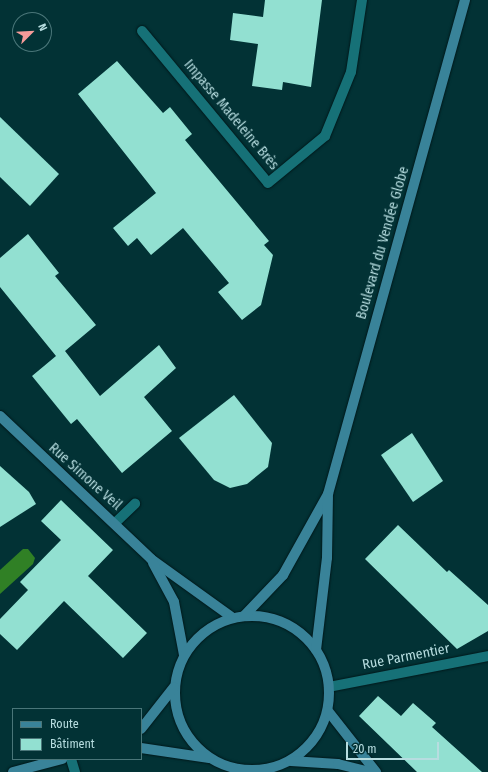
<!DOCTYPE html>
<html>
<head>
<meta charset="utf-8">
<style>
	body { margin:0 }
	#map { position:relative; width:488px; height:772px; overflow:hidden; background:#023235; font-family:"Fira Sans Condensed",sans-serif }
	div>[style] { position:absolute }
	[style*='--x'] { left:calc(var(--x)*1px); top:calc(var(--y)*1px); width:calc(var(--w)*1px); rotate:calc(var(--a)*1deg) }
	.water>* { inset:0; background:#308025 }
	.building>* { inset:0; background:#92e0d1 }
	.roads { filter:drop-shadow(0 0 1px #00181a) drop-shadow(0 0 1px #00181a) }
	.lane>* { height:10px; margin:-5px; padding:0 5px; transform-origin:5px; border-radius:5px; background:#167177 }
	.street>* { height:10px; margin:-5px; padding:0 5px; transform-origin:5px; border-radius:5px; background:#167177 }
	.secondary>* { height:10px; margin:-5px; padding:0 5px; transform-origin:5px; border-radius:5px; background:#398399 }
	.secondary>.ring { margin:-5px; padding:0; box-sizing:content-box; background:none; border:10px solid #398399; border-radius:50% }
	span { translate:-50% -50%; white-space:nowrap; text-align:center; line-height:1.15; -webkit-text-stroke:4px #023235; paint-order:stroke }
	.street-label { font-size:14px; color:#b7dde0 }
	.legend { position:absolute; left:12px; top:708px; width:130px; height:52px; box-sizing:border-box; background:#023235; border:1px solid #4a7679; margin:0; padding:5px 7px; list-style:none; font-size:12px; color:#b7dde0 }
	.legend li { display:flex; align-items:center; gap:8px; height:20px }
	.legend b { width:20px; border:1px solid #4a7679 }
	.north { position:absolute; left:12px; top:12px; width:40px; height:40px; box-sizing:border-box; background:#023235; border:1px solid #4a7679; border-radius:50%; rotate:66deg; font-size:11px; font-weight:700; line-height:16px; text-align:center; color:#b7dde0 }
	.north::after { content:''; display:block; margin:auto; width:14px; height:18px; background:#f59b99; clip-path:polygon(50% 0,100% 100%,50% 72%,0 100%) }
	.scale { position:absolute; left:346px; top:742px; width:93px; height:18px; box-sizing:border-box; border:2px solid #b7dde0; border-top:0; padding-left:5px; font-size:12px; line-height:14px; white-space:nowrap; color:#b7dde0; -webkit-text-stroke:3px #023235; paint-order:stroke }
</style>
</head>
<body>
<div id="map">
	<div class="water">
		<div style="clip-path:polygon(23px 549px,28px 549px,35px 558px,33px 564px,0 594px,0 570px)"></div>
	</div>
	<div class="building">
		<div style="clip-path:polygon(265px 0,322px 0,311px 87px,283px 82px,282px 90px,252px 86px,258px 44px,230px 40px,233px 13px,263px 17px)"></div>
		<div style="clip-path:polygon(117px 61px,163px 113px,170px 107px,192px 134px,185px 140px,269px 241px,264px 245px,273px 255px,261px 305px,242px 320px,218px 292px,229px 283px,183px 228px,151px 255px,137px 238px,128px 246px,113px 228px,156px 193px,78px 94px)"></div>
		<div style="clip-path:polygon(0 117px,59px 174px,30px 206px,0 177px)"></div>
		<div style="clip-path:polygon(28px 234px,59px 273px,55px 276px,96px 325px,65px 351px,100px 396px,159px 345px,176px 368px,144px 397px,172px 431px,122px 473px,77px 419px,71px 424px,32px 376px,56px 356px,0 287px,0 258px)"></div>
		<div style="clip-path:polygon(234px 395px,272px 443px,268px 467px,247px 484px,230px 488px,214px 480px,179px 438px)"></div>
		<div style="clip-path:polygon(412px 433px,443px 481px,413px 502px,381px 455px)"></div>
		<div style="clip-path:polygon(0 466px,29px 492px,36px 504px,0 527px)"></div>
		<div style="clip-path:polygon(61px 500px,113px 550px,88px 576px,147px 633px,123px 658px,64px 601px,17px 650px,0 634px,0 619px,28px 590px,20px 582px,61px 540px,41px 521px)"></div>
		<div style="clip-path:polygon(398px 525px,447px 572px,449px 570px,488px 605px,488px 631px,457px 649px,365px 559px)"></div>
		<div style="clip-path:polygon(378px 696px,401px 716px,413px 703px,436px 723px,432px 727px,482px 772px,417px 772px,359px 716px)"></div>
	</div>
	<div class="roads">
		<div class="lane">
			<div style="--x:115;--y:523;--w:28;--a:-44"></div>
			<div style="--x:71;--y:759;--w:14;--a:73"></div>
		</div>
		<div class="street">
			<div style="--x:142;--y:31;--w:197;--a:50.3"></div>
			<div style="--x:268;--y:183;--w:74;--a:-39.5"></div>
			<div style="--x:325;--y:136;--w:69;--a:-67.9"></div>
			<div style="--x:351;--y:72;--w:73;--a:-81.3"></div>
			<div style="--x:329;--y:687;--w:162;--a:-11"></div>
		</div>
		<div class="secondary">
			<div style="--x:0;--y:416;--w:208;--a:43.4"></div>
			<div style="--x:151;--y:559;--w:101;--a:35.7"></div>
			<div style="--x:153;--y:563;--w:44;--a:61.7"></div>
			<div style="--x:174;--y:602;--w:54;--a:79.3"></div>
			<div class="ring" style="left:175px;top:616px;width:144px;height:144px"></div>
			<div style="--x:244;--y:616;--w:57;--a:-46.4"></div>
			<div style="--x:283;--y:575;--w:93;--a:-60.9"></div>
			<div style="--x:328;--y:494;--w:513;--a:-74.5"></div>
			<div style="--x:316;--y:650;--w:93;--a:-83.2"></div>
			<div style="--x:327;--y:558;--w:61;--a:-89.1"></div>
			<div style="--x:328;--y:711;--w:78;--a:51.8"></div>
			<div style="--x:141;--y:729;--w:53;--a:-51.8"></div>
			<div style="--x:141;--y:748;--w:69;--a:8.4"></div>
			<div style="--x:291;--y:761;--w:47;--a:3.7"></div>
			<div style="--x:338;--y:764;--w:32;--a:14"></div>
			<div style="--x:13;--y:772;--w:51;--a:-14.9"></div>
		</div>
	</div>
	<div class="street-label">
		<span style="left:231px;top:115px;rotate:50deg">Impasse Madeleine Brès</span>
		<span style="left:383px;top:243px;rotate:-74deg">Boulevard du Vendée Globe</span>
		<span style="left:85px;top:477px;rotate:42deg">Rue Simone Veil</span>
		<span style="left:406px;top:657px;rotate:-11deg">Rue Parmentier</span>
	</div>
	<ul class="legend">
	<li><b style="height:5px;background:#398399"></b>Route</li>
	<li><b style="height:11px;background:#92e0d1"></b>Bâtiment</li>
	</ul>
	<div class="north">N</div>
	<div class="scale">20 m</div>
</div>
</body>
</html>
